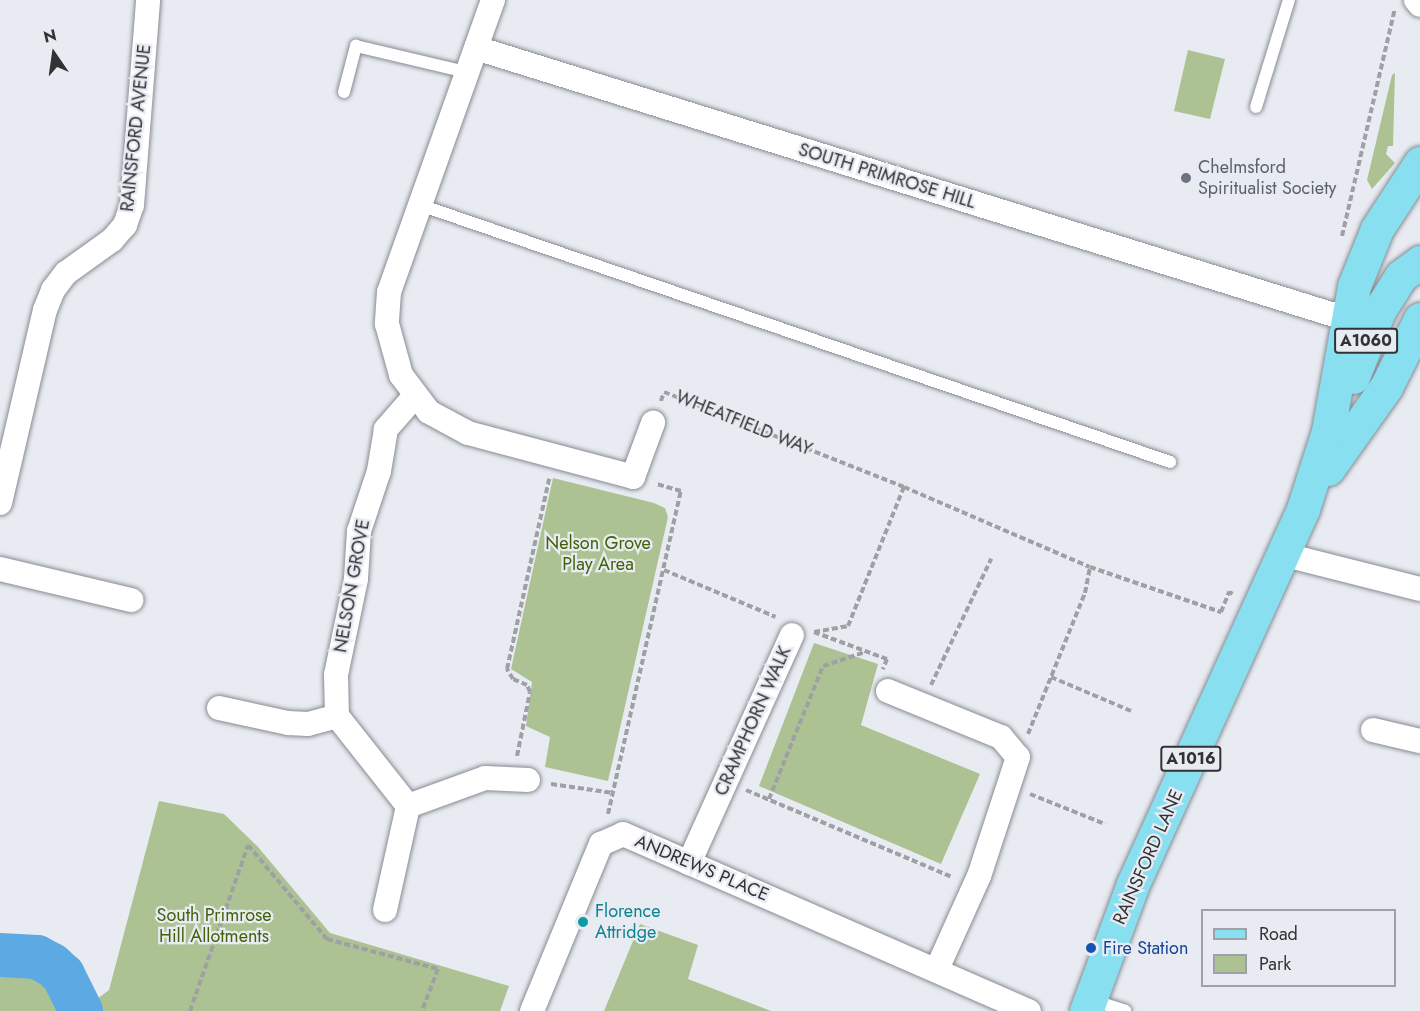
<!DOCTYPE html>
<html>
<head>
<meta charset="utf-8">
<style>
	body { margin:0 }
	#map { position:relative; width:1420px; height:1011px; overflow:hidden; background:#e8ebf2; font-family:Jost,sans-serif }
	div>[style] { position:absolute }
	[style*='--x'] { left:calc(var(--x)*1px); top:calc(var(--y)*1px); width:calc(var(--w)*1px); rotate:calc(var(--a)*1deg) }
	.green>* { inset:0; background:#acc293 }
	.river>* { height:44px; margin:-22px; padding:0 22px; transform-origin:22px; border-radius:22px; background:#5ca9e4 }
	.path>* { height:4px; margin-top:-2px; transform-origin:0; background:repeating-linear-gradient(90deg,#9ea0a5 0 6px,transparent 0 9px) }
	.roads { filter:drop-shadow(0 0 2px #888b91) drop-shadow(0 0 2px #888b91) }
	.lane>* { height:12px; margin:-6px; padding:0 6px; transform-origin:6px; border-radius:6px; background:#fff }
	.street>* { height:24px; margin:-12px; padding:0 12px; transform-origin:12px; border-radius:12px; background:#fff }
	.primary>* { height:33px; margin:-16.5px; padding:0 16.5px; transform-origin:16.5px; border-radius:16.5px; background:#87dfef }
	.dots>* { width:16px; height:16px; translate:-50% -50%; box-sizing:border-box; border:3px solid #e8ebf2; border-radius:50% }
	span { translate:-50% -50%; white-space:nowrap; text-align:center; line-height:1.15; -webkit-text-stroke:4.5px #e8ebf2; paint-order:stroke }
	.shield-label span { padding:2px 4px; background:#e8ebf2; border:2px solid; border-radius:4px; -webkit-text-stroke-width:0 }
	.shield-label { font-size:16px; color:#313234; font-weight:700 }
	.street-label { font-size:18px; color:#313234 }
	.worship-label { font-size:18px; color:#5b616d }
	.left { translate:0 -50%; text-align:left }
	.park-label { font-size:18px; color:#416106 }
	.culture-label { font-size:18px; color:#0d838f }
	.transit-label { font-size:18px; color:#164399 }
	.legend { position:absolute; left:1201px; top:909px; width:195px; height:78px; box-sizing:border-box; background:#e8ebf2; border:2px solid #9fa1a6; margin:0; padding:8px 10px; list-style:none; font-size:18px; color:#313234 }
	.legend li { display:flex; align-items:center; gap:12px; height:30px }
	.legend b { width:30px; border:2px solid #9fa1a6 }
	.north { position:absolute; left:24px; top:24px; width:60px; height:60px; -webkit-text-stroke:4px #e8ebf2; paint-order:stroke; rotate:347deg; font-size:16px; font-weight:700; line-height:24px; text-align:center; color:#313234 }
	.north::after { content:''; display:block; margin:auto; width:21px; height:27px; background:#313234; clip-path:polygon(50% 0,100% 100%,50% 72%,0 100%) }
</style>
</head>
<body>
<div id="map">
	<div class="green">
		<div style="clip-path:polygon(1188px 50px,1225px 59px,1210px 119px,1174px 111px)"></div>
		<div style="clip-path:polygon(1395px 73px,1393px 146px,1388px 146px,1386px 154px,1395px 163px,1372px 189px,1367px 180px,1392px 75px)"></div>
		<div style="clip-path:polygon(553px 478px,654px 503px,665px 508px,668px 517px,608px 781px,545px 767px,550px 737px,526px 726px,532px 682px,511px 669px)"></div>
		<div style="clip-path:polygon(814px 643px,878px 664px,861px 725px,980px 774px,941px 864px,759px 786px)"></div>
		<div style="clip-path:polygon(159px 801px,224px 814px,258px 847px,330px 933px,509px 986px,500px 1011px,100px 1011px,96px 1000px,109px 990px)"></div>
		<div style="clip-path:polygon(640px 924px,698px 945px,688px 979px,771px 1011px,604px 1011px)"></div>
		<div style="clip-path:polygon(0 972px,42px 980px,64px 1011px,0 1011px)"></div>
	</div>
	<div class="river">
		<div style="--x:0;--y:955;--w:37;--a:3"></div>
		<div style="--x:37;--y:957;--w:17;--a:28"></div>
		<div style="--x:52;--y:965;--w:15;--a:42"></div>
		<div style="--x:63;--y:975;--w:40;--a:63.4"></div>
	</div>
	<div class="path">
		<div style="--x:1342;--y:236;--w:233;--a:-76.9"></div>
		<div style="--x:661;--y:401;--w:9;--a:-72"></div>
		<div style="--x:664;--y:392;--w:258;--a:21.6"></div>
		<div style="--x:904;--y:487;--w:202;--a:23.3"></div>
		<div style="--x:1090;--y:567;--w:139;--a:19"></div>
		<div style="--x:1221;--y:612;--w:22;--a:-68"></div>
		<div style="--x:1229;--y:592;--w:4;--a:27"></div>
		<div style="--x:664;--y:570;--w:121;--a:22.8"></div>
		<div style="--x:814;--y:632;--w:78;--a:20.3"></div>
		<div style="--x:887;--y:659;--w:11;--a:112"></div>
		<div style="--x:814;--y:632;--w:35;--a:-10"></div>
		<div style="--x:848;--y:626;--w:150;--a:-68.1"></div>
		<div style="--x:1051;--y:677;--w:87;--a:23"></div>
		<div style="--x:931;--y:685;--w:140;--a:-64.5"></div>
		<div style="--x:1028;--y:734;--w:152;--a:-68"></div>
		<div style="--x:1085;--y:593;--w:26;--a:-79"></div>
		<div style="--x:517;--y:756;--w:65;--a:-78.5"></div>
		<div style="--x:530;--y:692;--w:8;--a:-113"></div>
		<div style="--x:527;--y:685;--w:15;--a:-157"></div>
		<div style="--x:513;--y:679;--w:12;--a:-121"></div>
		<div style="--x:507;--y:669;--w:195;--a:-77.5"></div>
		<div style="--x:551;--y:784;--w:63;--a:8.3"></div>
		<div style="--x:746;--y:790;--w:224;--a:22.9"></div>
		<div style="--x:1030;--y:794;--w:81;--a:21.8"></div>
		<div style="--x:769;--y:799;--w:144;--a:-67.9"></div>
		<div style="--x:823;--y:666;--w:44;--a:-18.4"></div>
		<div style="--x:608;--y:814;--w:331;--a:-77.3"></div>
		<div style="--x:681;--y:491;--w:26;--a:-164"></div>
		<div style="--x:190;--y:1011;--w:176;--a:-70.7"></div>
		<div style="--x:248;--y:845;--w:123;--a:50"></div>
		<div style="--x:327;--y:939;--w:115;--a:15.1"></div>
		<div style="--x:438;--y:969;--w:45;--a:110.9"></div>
	</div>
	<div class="roads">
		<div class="lane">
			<div style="--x:344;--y:92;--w:48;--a:-75.4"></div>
			<div style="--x:356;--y:46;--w:113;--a:13.3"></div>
			<div style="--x:1256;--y:107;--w:112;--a:-72.9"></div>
			<div style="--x:420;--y:205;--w:793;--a:18.91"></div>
			<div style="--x:1092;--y:1000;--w:35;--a:18"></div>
		</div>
		<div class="street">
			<div style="--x:493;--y:0;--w:310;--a:109.6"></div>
			<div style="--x:389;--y:292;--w:32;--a:94"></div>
			<div style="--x:387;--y:324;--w:53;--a:74.6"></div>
			<div style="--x:401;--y:375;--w:46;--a:52.9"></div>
			<div style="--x:429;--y:412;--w:44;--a:28.3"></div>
			<div style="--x:468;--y:433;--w:171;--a:14.9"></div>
			<div style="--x:633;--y:477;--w:58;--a:-69.7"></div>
			<div style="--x:1416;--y:0;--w:6;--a:51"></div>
			<div style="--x:476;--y:48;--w:912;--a:17.28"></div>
			<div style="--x:414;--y:397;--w:43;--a:131.2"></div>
			<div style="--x:386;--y:429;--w:43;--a:99.5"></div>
			<div style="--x:379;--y:471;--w:63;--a:108.4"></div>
			<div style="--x:359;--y:531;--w:48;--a:93.6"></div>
			<div style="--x:356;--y:579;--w:98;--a:101.8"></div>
			<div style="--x:336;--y:675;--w:41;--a:88.6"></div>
			<div style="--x:337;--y:716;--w:115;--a:51.7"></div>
			<div style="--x:408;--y:806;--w:82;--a:-20"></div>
			<div style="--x:485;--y:778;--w:43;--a:2.7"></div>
			<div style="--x:0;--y:503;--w:198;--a:-76.9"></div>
			<div style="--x:45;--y:310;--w:22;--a:-68"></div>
			<div style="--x:53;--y:290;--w:21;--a:-53"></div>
			<div style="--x:66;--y:273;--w:57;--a:-35.7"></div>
			<div style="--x:112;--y:240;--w:20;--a:-49"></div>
			<div style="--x:125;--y:225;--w:21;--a:-71"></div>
			<div style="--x:132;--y:205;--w:206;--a:-85.5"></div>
			<div style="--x:1282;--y:554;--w:142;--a:14.2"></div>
			<div style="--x:0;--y:569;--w:135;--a:13.3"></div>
			<div style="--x:888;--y:691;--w:122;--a:22.2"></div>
			<div style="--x:1001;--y:737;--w:26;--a:50"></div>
			<div style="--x:1018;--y:757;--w:125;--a:108.1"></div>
			<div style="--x:979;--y:876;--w:102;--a:114.3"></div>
			<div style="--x:219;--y:708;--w:71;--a:12.3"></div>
			<div style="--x:288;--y:723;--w:20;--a:3"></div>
			<div style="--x:308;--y:724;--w:30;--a:-15"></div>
			<div style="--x:1373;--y:730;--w:48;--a:13.2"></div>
			<div style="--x:689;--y:863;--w:250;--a:-65.7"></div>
			<div style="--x:385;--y:910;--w:107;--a:-77.5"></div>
			<div style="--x:532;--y:1011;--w:181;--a:-67.6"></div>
			<div style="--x:601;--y:844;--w:24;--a:-24"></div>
			<div style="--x:623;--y:834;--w:443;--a:23.6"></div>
		</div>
		<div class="primary">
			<div style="--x:1353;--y:377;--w:71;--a:-68.5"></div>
			<div style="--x:1379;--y:311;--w:41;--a:-57.8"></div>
			<div style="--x:1401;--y:276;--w:24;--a:-36"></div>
			<div style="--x:1328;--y:469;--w:100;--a:-54.7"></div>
			<div style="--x:1386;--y:387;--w:76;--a:-63.4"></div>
			<div style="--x:1086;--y:1011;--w:135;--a:-69.7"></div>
			<div style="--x:1133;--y:884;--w:412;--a:-65.6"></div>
			<div style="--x:1303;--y:509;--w:82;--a:-72.2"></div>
			<div style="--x:1328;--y:431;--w:147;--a:-79.8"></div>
			<div style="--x:1354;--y:286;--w:61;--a:-68"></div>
			<div style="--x:1377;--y:229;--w:79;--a:-56.9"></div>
		</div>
	</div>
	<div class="dots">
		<div style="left:1186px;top:178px;background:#6b7280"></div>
		<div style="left:583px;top:922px;background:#0f9aa8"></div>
		<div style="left:1091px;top:948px;background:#1a4fb4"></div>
	</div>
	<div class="shield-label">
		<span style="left:1366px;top:341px">A1060</span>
		<span style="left:1191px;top:759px">A1016</span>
	</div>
	<div class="street-label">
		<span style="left:136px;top:128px;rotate:-84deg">RAINSFORD AVENUE</span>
		<span style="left:887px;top:176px;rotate:17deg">SOUTH PRIMROSE HILL</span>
		<span style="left:744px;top:423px;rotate:22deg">WHEATFIELD WAY</span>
		<span style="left:352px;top:586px;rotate:-80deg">NELSON GROVE</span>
		<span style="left:753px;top:721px;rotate:-66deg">CRAMPHORN WALK</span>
		<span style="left:1148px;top:857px;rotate:-66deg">RAINSFORD LANE</span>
		<span style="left:702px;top:868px;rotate:23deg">ANDREWS PLACE</span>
	</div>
	<div class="worship-label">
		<span class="left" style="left:1198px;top:178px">Chelmsford<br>Spiritualist Society</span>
	</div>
	<div class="park-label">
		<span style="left:598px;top:554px">Nelson Grove<br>Play Area</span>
		<span style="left:214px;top:926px">South Primrose<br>Hill Allotments</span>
	</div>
	<div class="culture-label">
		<span class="left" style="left:595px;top:922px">Florence<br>Attridge</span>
	</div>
	<div class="transit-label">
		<span class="left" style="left:1103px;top:948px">Fire Station</span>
	</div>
	<ul class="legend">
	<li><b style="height:8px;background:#87dfef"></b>Road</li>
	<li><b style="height:16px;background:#acc293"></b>Park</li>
	</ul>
	<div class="north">N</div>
</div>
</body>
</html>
